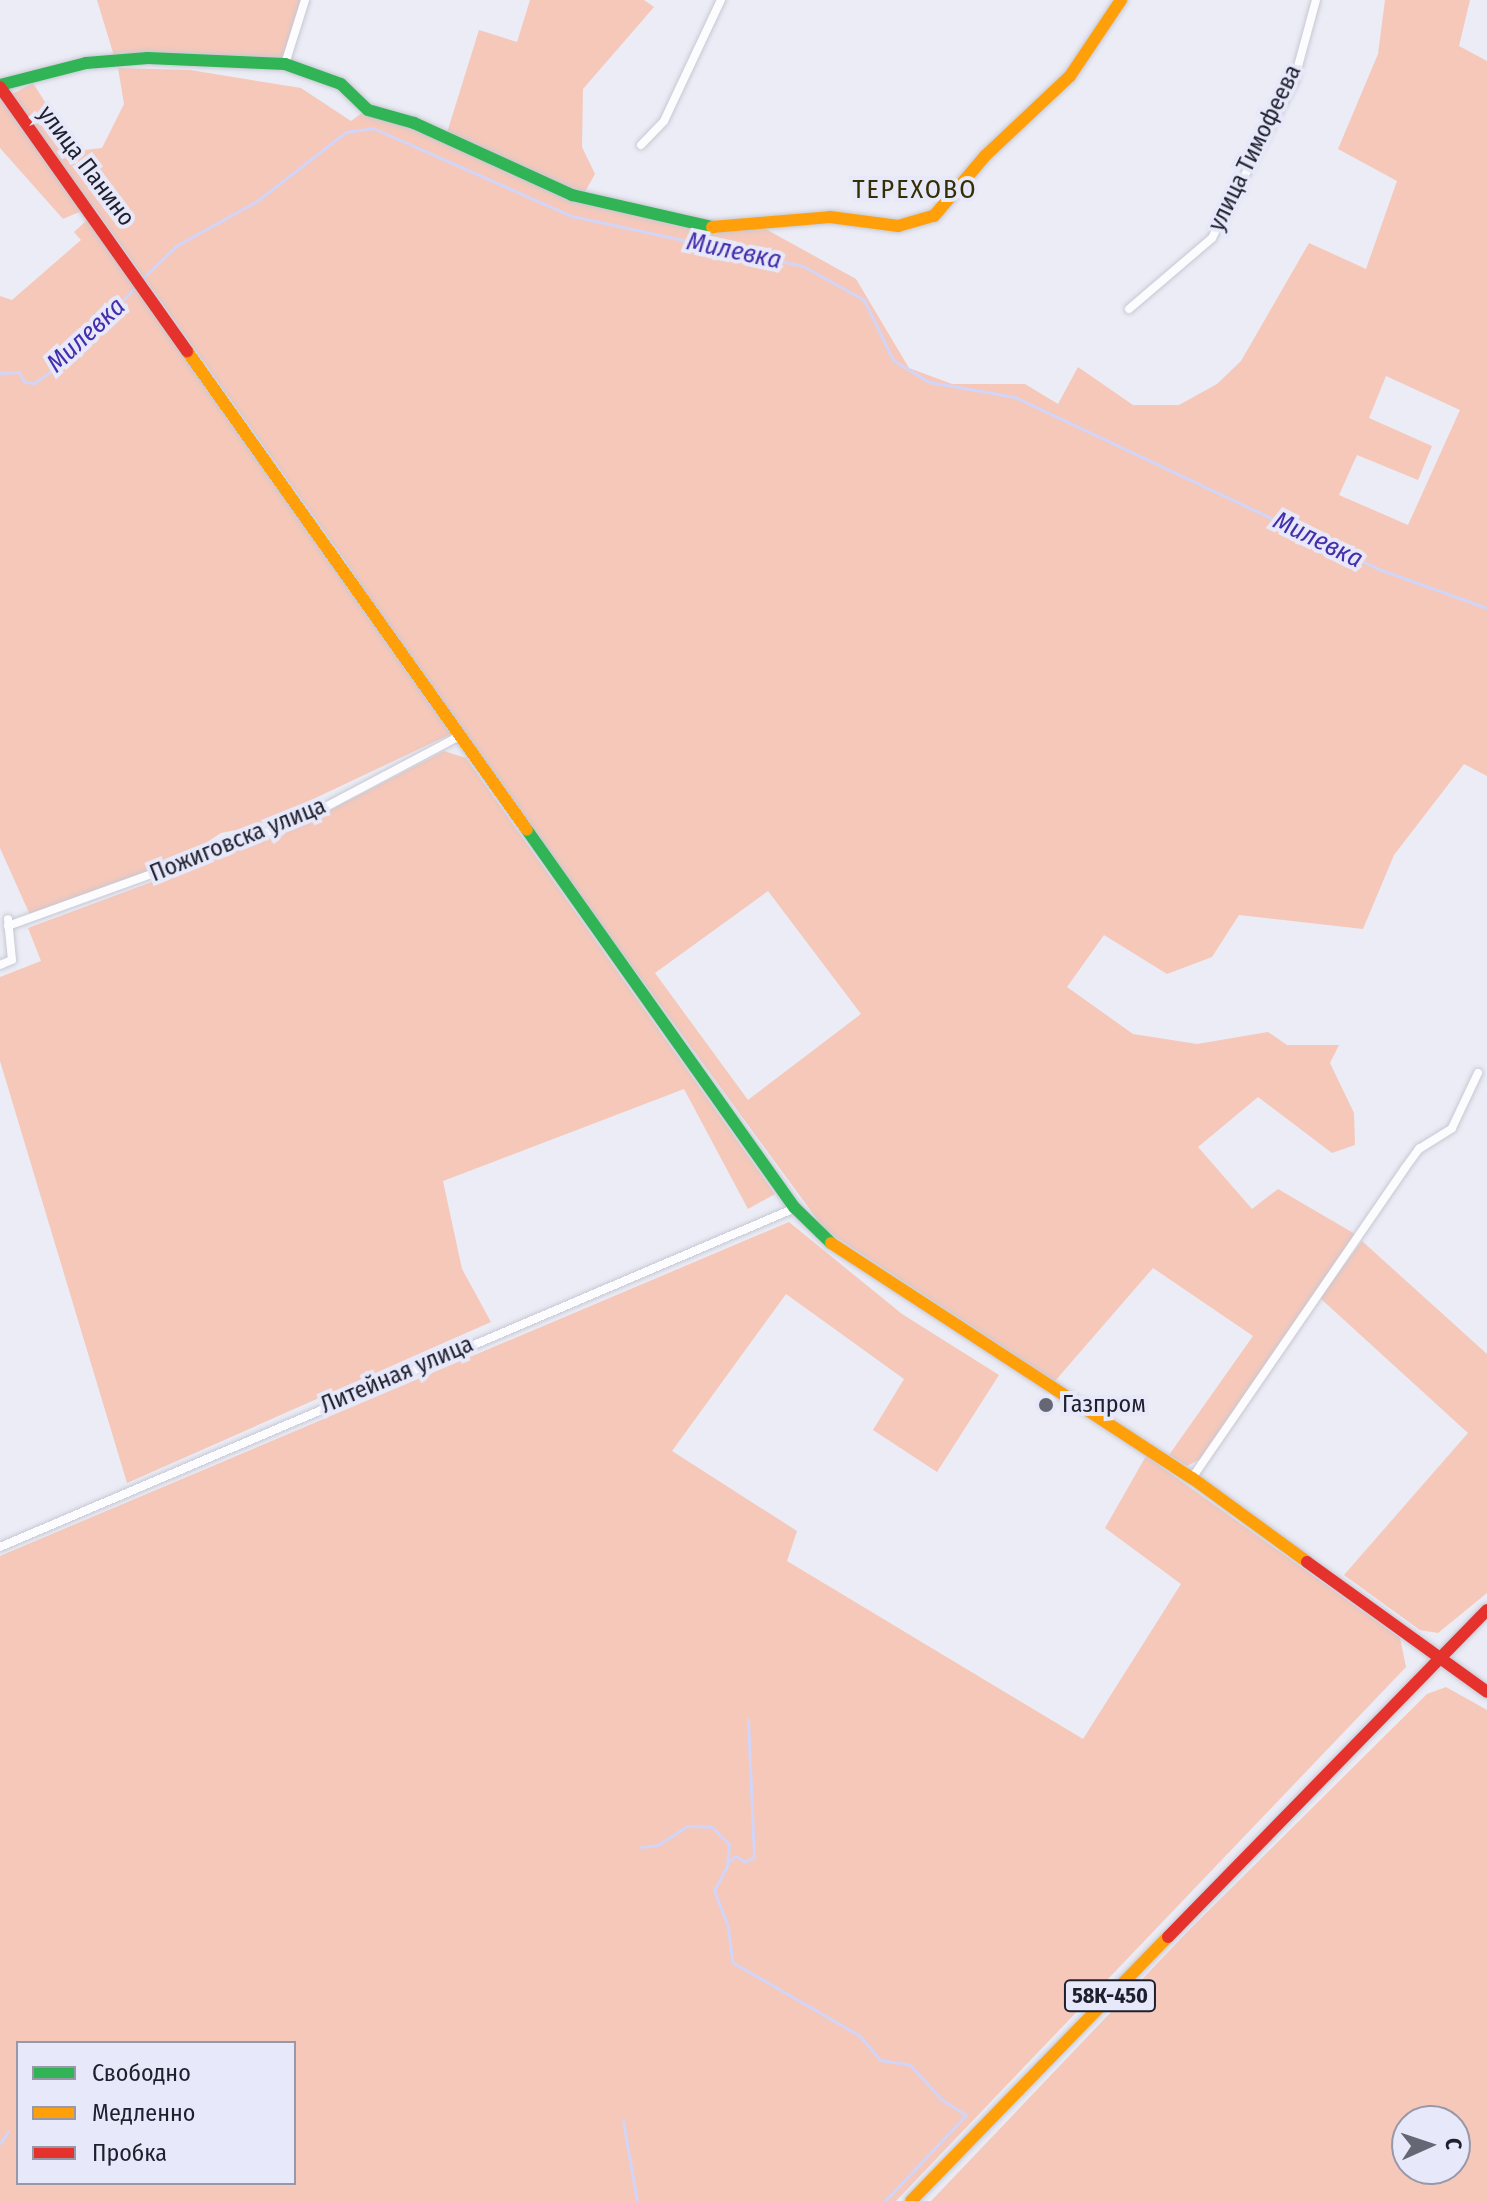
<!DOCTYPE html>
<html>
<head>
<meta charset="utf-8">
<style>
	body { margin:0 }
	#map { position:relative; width:1487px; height:2201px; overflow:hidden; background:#ebecf5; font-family:"Fira Sans Condensed",sans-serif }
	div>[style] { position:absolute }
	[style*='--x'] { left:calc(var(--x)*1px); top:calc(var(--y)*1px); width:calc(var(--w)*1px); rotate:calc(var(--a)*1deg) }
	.green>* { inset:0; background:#f5c8ba }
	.stream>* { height:3px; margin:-1.5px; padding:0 1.5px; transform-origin:1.5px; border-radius:1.5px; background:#d2d5f7 }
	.roads { filter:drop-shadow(0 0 2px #c7c8d3) drop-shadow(0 0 2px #c7c8d3) }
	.street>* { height:8px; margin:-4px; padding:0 4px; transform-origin:4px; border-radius:4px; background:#fcfcfe }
	.fast>* { height:12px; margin:-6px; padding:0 6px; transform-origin:6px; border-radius:6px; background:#30b455 }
	.slow>* { height:12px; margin:-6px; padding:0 6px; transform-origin:6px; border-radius:6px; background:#ff9f0a }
	.jam>* { height:12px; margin:-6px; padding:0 6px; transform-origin:6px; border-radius:6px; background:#e5322d }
	.dots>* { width:22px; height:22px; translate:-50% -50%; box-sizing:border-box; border:4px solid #e7e8f9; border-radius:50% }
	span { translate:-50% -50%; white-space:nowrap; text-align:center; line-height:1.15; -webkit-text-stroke:8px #e7e8f9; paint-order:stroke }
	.shield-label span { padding:2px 6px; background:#e7e8f9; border:2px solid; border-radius:6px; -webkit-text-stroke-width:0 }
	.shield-label { font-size:22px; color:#1f202e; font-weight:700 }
	.street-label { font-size:24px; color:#1f202e }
	.poi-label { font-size:24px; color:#1f202e }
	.left { translate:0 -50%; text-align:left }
	.neighbourhood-label { font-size:26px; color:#342f04; letter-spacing:2px }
	.water-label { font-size:26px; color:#452eac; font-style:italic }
	.legend { position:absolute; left:16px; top:2041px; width:280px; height:144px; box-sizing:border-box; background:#e7e8f9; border:2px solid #9798a8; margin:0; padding:10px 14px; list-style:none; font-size:24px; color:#1f202e }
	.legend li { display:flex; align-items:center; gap:16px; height:40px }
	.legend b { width:40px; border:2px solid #9798a8 }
	.north { position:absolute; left:1391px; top:2105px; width:80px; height:80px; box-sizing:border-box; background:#e7e8f9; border:2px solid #9798a8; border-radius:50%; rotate:87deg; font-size:22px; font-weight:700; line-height:32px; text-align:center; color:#1f202e }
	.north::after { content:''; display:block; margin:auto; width:28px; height:36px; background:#666774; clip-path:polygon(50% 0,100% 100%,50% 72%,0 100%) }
</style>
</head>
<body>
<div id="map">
	<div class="green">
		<div style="clip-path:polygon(97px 0,301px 0,283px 60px,114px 56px)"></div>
		<div style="clip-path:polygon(evenodd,530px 0,644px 0,654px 7px,583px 89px,582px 147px,595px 174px,581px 199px,762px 227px,856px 279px,909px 368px,952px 384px,1025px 384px,1058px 404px,1078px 367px,1133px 405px,1179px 405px,1217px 384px,1241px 361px,1309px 243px,1366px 269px,1397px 181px,1338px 149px,1378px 54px,1385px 0,1470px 0,1459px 46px,1487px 61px,1487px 776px,1464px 764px,1394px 855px,1363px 929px,1239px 915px,1212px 957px,1167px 974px,1104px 935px,1067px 987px,1133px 1034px,1197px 1044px,1268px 1032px,1287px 1045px,1339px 1045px,1330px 1063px,1354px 1113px,1355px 1145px,1332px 1153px,1258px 1097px,1198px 1147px,1252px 1209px,1278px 1189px,1355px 1234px,1202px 1458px,1187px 1466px,1169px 1455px,1253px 1336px,1153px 1268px,1055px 1381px,825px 1230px,417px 673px,346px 562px,93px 206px,63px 219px,0 148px,0 92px,10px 95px,33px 83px,76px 151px,102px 148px,124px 104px,118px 68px,190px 70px,301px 88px,351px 121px,366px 110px,445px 139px,479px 30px,517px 42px,530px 0,1386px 376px,1460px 410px,1408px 525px,1339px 495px,1357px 455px,1418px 480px,1432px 446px,1369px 418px,1386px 376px,530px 0,768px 891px,861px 1014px,748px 1100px,655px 973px,768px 891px)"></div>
		<div style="clip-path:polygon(87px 220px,451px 734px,256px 826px,221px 833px,181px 859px,30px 915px,0 848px,0 296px,12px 300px,81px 240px,74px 232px)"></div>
		<div style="clip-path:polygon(444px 751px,466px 758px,775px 1194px,748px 1209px,684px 1089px,443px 1181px,462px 1269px,491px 1322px,127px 1483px,0 1061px,0 977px,41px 961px,28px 928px,292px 830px)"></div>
		<div style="clip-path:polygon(evenodd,789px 1222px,902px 1314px,999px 1375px,937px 1472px,873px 1430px,904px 1379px,786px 1294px,672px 1451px,797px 1531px,787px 1561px,1083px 1739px,1181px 1584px,1105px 1528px,1146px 1456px,1400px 1638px,1406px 1667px,896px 2201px,0 2201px,0 1556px,789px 1222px,294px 2043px,294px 2183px,18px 2183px,18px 2043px,294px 2043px)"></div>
		<div style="clip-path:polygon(1362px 1241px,1487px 1354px,1487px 1593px,1438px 1633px,1420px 1630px,1344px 1575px,1468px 1433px,1320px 1298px)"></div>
		<div style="clip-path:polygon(evenodd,1446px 1687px,1487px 1710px,1487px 2201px,931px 2201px,1191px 1928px,1427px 1694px,1446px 1687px,1455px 2121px,1455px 2169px,1407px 2169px,1407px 2121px,1455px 2121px)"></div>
	</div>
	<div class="stream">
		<div style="--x:140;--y:281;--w:50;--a:-44.2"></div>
		<div style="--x:176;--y:246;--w:93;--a:-29.1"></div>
		<div style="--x:257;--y:201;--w:113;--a:-37.8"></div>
		<div style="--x:346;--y:132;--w:27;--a:-8"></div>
		<div style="--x:373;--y:128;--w:218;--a:23.9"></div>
		<div style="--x:572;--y:216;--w:236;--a:12.2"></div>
		<div style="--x:803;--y:266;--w:70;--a:29.1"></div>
		<div style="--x:864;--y:300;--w:67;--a:64.2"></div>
		<div style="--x:893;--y:360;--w:42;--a:31.4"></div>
		<div style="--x:929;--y:382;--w:87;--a:9.9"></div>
		<div style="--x:1015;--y:397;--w:399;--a:25.3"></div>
		<div style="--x:1376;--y:568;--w:118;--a:19.8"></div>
		<div style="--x:0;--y:373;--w:19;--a:-3"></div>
		<div style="--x:19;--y:372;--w:11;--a:63"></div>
		<div style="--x:24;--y:382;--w:10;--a:6"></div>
		<div style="--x:34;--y:383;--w:44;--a:-34.8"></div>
		<div style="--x:70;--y:358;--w:96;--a:-47.5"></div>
		<div style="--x:641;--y:1847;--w:17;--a:-7"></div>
		<div style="--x:658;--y:1845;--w:35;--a:-33"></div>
		<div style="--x:687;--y:1826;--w:25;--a:2"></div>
		<div style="--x:712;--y:1827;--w:24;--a:45"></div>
		<div style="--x:729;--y:1844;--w:22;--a:95"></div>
		<div style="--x:727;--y:1866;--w:27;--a:118"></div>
		<div style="--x:714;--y:1890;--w:40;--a:69"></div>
		<div style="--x:728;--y:1927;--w:35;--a:83"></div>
		<div style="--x:732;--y:1962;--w:148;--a:30"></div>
		<div style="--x:860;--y:2036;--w:31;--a:50"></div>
		<div style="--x:880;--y:2060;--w:30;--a:9"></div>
		<div style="--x:910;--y:2065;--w:46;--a:47.6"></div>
		<div style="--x:941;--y:2099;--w:30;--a:33"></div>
		<div style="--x:966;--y:2115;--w:118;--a:133.3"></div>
		<div style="--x:727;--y:1862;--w:11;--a:-34"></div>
		<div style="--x:736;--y:1856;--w:11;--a:34"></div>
		<div style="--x:745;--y:1862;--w:10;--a:-29"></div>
		<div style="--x:754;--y:1857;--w:138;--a:-92.5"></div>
		<div style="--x:623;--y:2121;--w:81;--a:80.1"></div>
		<div style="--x:0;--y:2143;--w:14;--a:-54"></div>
	</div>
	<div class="roads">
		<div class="street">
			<div style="--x:285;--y:64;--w:67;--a:-72.6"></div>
			<div style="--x:641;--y:145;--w:33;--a:-46"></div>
			<div style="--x:664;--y:121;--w:134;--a:-64.8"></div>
			<div style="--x:1129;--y:309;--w:109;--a:-40.5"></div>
			<div style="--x:1212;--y:238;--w:177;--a:-62.4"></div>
			<div style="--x:1294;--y:81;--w:84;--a:-74.8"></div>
			<div style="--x:8;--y:926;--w:314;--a:-19.9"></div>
			<div style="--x:303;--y:819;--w:178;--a:-27.9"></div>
			<div style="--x:0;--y:965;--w:13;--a:-23"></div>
			<div style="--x:12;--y:960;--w:41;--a:-95.6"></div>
			<div style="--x:1192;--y:1478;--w:376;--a:-55.5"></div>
			<div style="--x:1405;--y:1168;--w:24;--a:-54"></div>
			<div style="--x:1419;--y:1149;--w:39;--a:-32"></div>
			<div style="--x:1452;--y:1128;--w:61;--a:-64.7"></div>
			<div style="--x:0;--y:1547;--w:864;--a:-23.09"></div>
		</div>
		<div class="fast">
			<div style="--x:0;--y:85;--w:89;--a:-14.3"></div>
			<div style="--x:86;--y:63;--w:62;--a:-4.6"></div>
			<div style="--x:148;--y:58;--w:137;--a:2.5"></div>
			<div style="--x:285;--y:64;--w:59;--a:19.7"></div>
			<div style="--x:341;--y:84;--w:37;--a:44"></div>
			<div style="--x:368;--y:110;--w:48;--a:15.8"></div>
			<div style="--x:414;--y:123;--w:174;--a:24.5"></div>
			<div style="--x:572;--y:195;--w:144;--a:12.9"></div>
			<div style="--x:527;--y:830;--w:463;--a:54.7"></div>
			<div style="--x:795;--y:1208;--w:50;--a:44.2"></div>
		</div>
		<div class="slow">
			<div style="--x:712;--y:227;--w:118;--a:-4.8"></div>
			<div style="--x:830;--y:217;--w:69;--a:7.5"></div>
			<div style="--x:898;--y:226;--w:37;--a:-16"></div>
			<div style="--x:934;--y:216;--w:79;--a:-49.6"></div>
			<div style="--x:985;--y:156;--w:117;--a:-43.3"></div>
			<div style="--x:1070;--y:76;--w:92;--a:-56.1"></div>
			<div style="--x:187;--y:351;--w:587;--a:54.63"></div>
			<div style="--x:831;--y:1243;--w:431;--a:33.1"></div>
			<div style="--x:1192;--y:1478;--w:142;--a:36.1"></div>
			<div style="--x:911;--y:2201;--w:368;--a:-45.8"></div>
		</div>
		<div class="jam">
			<div style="--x:0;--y:87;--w:324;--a:54.7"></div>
			<div style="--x:1307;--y:1562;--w:222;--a:35.8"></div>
			<div style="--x:1168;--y:1937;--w:457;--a:-45.7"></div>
		</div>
	</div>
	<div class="dots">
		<div style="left:1046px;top:1405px;background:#666774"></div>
	</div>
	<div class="shield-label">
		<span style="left:1110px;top:1996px">58К-450</span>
	</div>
	<div class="street-label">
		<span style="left:1255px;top:148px;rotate:-64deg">улица Тимофеева</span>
		<span style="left:86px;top:166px;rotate:53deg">улица Панино</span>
		<span style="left:238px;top:840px;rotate:-22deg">Пожиговска улица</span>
		<span style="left:397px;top:1375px;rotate:-23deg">Литейная улица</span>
	</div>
	<div class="poi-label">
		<span class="left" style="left:1062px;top:1405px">Газпром</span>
	</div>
	<div class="neighbourhood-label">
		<span style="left:915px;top:190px">ТЕРЕХОВО</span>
	</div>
	<div class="water-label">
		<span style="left:734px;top:251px;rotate:12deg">Милевка</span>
		<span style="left:86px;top:335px;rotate:-43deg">Милевка</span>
		<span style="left:1318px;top:540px;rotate:26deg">Милевка</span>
	</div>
	<ul class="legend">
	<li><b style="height:10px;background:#30b455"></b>Свободно</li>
	<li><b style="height:10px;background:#ff9f0a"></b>Медленно</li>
	<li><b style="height:10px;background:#e5322d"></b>Пробка</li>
	</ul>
	<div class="north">С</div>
</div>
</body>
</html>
